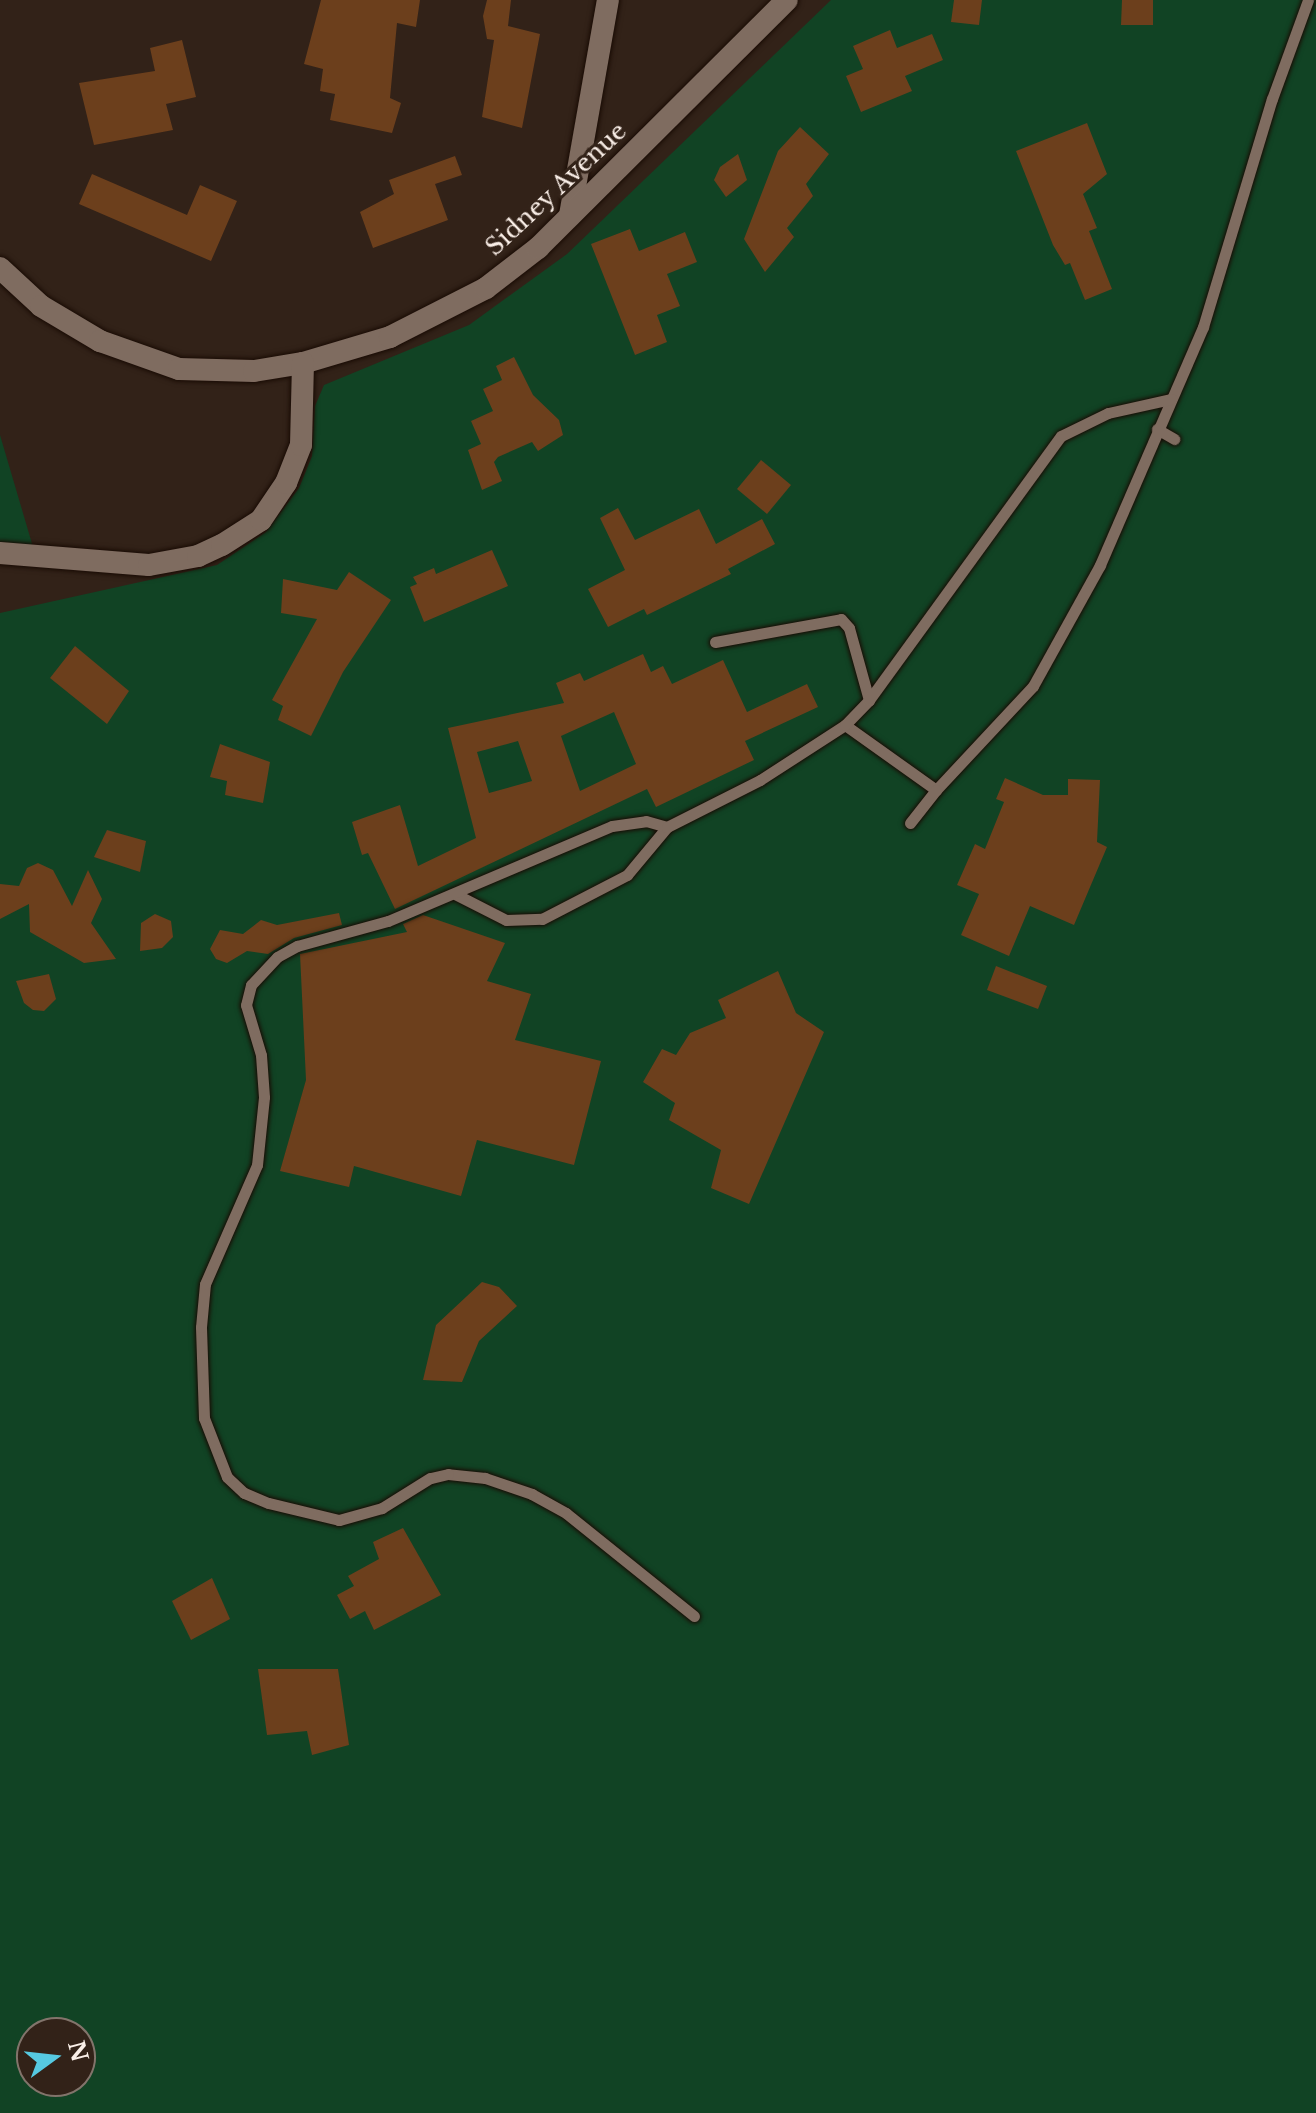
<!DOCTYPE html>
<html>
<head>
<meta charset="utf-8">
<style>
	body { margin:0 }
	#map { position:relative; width:1316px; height:2113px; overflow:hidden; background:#322218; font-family:"Libre Baskerville",serif }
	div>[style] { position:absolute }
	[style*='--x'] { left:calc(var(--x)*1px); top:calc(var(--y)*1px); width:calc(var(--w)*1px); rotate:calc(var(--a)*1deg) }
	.green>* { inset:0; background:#114324 }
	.building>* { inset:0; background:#6c3f1c }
	.roads { filter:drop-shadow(0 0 2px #190b04) drop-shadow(0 0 2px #190b04) }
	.lane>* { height:11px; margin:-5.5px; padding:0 5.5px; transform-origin:5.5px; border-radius:5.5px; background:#7f6c60 }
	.street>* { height:22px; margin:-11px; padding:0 11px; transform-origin:11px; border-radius:11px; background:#7f6c60 }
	span { translate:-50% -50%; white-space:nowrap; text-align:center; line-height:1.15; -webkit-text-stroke:6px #322218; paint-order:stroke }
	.street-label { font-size:24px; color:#faefe8 }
	.north { position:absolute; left:16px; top:2017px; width:80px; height:80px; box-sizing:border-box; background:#322218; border:2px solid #82746b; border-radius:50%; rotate:75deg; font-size:22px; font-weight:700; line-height:32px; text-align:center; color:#faefe8 }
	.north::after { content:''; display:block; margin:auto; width:28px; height:36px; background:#56c9e1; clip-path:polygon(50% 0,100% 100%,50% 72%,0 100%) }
</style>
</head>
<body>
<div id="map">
	<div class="green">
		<div style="clip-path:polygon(evenodd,831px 0,1316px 0,1316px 2113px,0 2113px,0 613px,217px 565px,266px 532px,299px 488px,312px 456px,315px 406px,324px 385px,469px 325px,567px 254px,831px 0,32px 2033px,80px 2033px,80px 2081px,32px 2081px,32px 2033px)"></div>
		<div style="clip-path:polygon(0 435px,33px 547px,0 542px)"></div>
	</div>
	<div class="building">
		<div style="clip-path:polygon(321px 0,420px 0,416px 27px,397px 23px,390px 98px,401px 103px,392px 133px,330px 120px,335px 94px,320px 91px,323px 69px,304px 64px)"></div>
		<div style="clip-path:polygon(487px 0,511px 0,508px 26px,540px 34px,522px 128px,482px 117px,494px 40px,487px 39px,483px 16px)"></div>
		<div style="clip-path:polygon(954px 0,982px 0,979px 25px,951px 22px)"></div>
		<div style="clip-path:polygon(1122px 0,1153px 0,1153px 25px,1121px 25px)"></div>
		<div style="clip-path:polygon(890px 30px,897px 48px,932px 34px,943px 60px,905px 76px,912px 91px,861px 112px,846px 76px,863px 69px,853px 46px)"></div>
		<div style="clip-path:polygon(182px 40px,196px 97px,166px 104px,173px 130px,94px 145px,79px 83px,155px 71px,150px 48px)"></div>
		<div style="clip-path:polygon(1087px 123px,1107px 174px,1083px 194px,1097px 228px,1089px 231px,1112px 289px,1085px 300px,1070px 263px,1065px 265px,1053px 245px,1016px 151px)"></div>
		<div style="clip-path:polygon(800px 127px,829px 154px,806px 184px,813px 196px,787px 228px,794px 237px,765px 272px,744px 239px,778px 151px)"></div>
		<div style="clip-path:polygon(738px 154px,747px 180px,726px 197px,714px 180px,720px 167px)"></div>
		<div style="clip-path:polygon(455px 156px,462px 175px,435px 184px,448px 220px,373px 248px,360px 212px,394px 194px,389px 180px)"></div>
		<div style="clip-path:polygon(92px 174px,187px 215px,200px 185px,237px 201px,211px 261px,79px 204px)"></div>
		<div style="clip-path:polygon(630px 229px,639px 251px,685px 232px,697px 262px,667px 274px,680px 306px,657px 315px,667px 342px,635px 355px,591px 244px)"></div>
		<div style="clip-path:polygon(514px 357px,533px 395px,559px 420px,563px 435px,538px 451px,532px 442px,498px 457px,494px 462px,502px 481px,482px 490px,468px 450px,481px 444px,471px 421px,493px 411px,483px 389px,502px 380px,496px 366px)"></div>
		<div style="clip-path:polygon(761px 460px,791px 485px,767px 514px,737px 489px)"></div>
		<div style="clip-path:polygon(618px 508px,635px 540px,699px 509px,716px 544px,762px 519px,775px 544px,728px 569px,731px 574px,647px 615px,644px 609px,608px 627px,588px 589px,625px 570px,600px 518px)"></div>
		<div style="clip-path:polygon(492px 550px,508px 586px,424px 622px,410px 587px,417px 584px,413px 577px,434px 568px,436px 574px)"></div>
		<div style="clip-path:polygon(349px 572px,391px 600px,343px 672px,311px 736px,278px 720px,283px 706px,272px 700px,317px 619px,281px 613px,283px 579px,337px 590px)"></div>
		<div style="clip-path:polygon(75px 646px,129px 691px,107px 724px,50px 678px)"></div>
		<div style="clip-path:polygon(evenodd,643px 654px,651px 672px,663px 666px,672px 684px,723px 660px,747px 712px,807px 684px,818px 707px,745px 741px,754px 760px,656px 807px,647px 789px,395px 909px,368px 853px,362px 855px,352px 822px,400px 805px,418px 866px,476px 838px,448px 728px,564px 703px,556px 683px,580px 673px,584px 681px,643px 654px,614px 712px,636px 764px,580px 791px,561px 736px,614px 712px,643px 654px,518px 741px,532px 781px,489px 793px,477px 752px,518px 741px)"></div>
		<div style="clip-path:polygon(220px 744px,270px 762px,263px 803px,225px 795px,227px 781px,210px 777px)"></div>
		<div style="clip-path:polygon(1005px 778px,1043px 795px,1068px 795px,1068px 779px,1100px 780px,1097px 842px,1107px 847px,1074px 925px,1030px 906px,1009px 956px,961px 935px,979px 894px,957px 885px,975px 844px,985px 849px,1004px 802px,996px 799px)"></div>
		<div style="clip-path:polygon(107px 830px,146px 841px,140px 872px,94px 857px)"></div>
		<div style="clip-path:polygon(38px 863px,53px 870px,72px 906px,88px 870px,102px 899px,91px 923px,116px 959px,84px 963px,30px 932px,29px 904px,0 919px,0 884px,19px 886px,27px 868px)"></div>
		<div style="clip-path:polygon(339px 913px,342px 925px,294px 938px,268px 954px,247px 951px,227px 963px,216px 959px,210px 949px,220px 930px,243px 934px,261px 920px,277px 925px)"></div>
		<div style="clip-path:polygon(155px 914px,171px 921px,173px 937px,162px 948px,140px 951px,141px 923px)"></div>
		<div style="clip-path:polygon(423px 915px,505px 943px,487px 981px,531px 994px,515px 1040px,601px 1061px,574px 1165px,477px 1140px,461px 1196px,354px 1166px,349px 1187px,280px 1171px,306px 1080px,300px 954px,407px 932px,403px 924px)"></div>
		<div style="clip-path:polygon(996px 966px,1047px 986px,1038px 1009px,987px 990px)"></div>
		<div style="clip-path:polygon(778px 971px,796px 1013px,824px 1032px,749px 1204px,711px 1188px,721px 1150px,669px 1120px,675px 1103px,643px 1082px,662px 1049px,676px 1055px,690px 1033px,726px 1018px,718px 1000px)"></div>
		<div style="clip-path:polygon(49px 974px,56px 999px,44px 1011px,33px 1010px,24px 1003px,16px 981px)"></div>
		<div style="clip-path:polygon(482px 1282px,499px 1287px,517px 1306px,479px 1341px,462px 1382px,423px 1380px,436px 1325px)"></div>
		<div style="clip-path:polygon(403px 1528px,441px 1595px,374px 1630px,365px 1611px,350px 1619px,337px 1595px,354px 1586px,348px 1576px,379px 1559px,373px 1542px)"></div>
		<div style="clip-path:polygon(212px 1578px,230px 1619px,191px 1640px,172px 1601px)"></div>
		<div style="clip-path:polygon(258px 1669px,338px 1669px,349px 1745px,312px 1755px,307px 1731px,267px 1735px)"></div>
	</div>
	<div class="roads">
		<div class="lane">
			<div style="--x:1157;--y:429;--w:20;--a:30"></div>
			<div style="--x:715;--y:642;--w:128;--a:-10.3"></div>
			<div style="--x:841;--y:619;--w:12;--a:48"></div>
			<div style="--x:849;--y:628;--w:75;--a:74.5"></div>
			<div style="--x:845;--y:725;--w:112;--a:35.5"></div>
			<div style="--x:936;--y:790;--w:142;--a:-47"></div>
			<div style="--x:1033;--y:686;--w:138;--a:-61"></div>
			<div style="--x:1100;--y:565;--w:259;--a:-66.6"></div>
			<div style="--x:1203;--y:327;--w:238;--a:-73.2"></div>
			<div style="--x:1272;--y:99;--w:105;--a:-70"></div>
			<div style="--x:910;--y:823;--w:42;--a:-51.8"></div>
			<div style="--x:455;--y:894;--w:57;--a:27"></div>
			<div style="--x:506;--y:920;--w:36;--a:-2"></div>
			<div style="--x:542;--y:919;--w:96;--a:-27.4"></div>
			<div style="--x:627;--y:875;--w:62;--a:-50.2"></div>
			<div style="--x:694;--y:1616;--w:164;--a:-141.2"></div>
			<div style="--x:566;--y:1513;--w:39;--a:-151"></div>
			<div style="--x:532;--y:1494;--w:50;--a:-161.2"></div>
			<div style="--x:485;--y:1478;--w:37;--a:-174"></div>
			<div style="--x:448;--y:1474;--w:18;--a:167"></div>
			<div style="--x:430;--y:1478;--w:57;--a:148"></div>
			<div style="--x:382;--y:1508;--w:45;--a:164.4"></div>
			<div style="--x:339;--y:1520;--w:73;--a:-166.5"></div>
			<div style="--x:268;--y:1503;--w:26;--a:-157"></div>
			<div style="--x:244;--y:1493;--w:23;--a:-137"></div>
			<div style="--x:227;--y:1477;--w:63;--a:-111.3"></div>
			<div style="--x:204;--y:1418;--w:91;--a:-91.9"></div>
			<div style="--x:201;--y:1327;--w:43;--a:-84.7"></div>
			<div style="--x:205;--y:1284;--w:130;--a:-66.4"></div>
			<div style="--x:257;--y:1165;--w:68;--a:-84.1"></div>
			<div style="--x:264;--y:1097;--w:42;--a:-94.1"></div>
			<div style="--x:261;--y:1055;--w:52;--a:-106.7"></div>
			<div style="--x:246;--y:1005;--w:21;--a:-76"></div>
			<div style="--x:251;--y:985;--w:38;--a:-47"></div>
			<div style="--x:277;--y:957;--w:23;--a:-29"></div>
			<div style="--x:297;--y:946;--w:94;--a:-15.4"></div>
			<div style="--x:388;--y:921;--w:243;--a:-23"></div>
			<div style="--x:612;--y:826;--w:34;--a:-8"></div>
			<div style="--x:646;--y:821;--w:22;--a:16"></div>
			<div style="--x:667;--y:827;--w:104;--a:-26.8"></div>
			<div style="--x:760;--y:780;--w:101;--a:-32.9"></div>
			<div style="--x:845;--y:725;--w:35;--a:-46"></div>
			<div style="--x:869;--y:700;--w:326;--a:-54"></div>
			<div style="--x:1061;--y:436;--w:52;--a:-26.1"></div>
			<div style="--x:1108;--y:413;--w:65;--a:-12.5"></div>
		</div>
		<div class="street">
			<div style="--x:570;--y:215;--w:218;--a:-80"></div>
			<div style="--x:0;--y:268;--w:56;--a:42.8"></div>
			<div style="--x:41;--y:306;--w:69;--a:30.7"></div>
			<div style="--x:100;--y:341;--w:84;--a:19.5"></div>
			<div style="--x:179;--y:369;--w:75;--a:1.5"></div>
			<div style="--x:254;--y:371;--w:50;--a:-9.3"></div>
			<div style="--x:303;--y:363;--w:91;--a:-16.6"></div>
			<div style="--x:390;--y:337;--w:108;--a:-27"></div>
			<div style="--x:486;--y:288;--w:66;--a:-37.6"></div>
			<div style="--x:538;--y:248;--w:351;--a:-44.9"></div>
			<div style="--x:0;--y:553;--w:149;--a:4.6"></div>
			<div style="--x:149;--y:565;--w:50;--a:-10.4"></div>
			<div style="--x:198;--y:556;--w:26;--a:-25"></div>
			<div style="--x:222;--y:545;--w:46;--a:-32.7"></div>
			<div style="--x:261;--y:520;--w:45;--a:-56"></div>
			<div style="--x:286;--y:483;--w:41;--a:-68.5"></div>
			<div style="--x:301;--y:445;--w:82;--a:-88.6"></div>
		</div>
	</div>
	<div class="street-label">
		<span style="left:556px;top:189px;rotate:-43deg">Sidney Avenue</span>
	</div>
	<div class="north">N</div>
</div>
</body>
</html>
